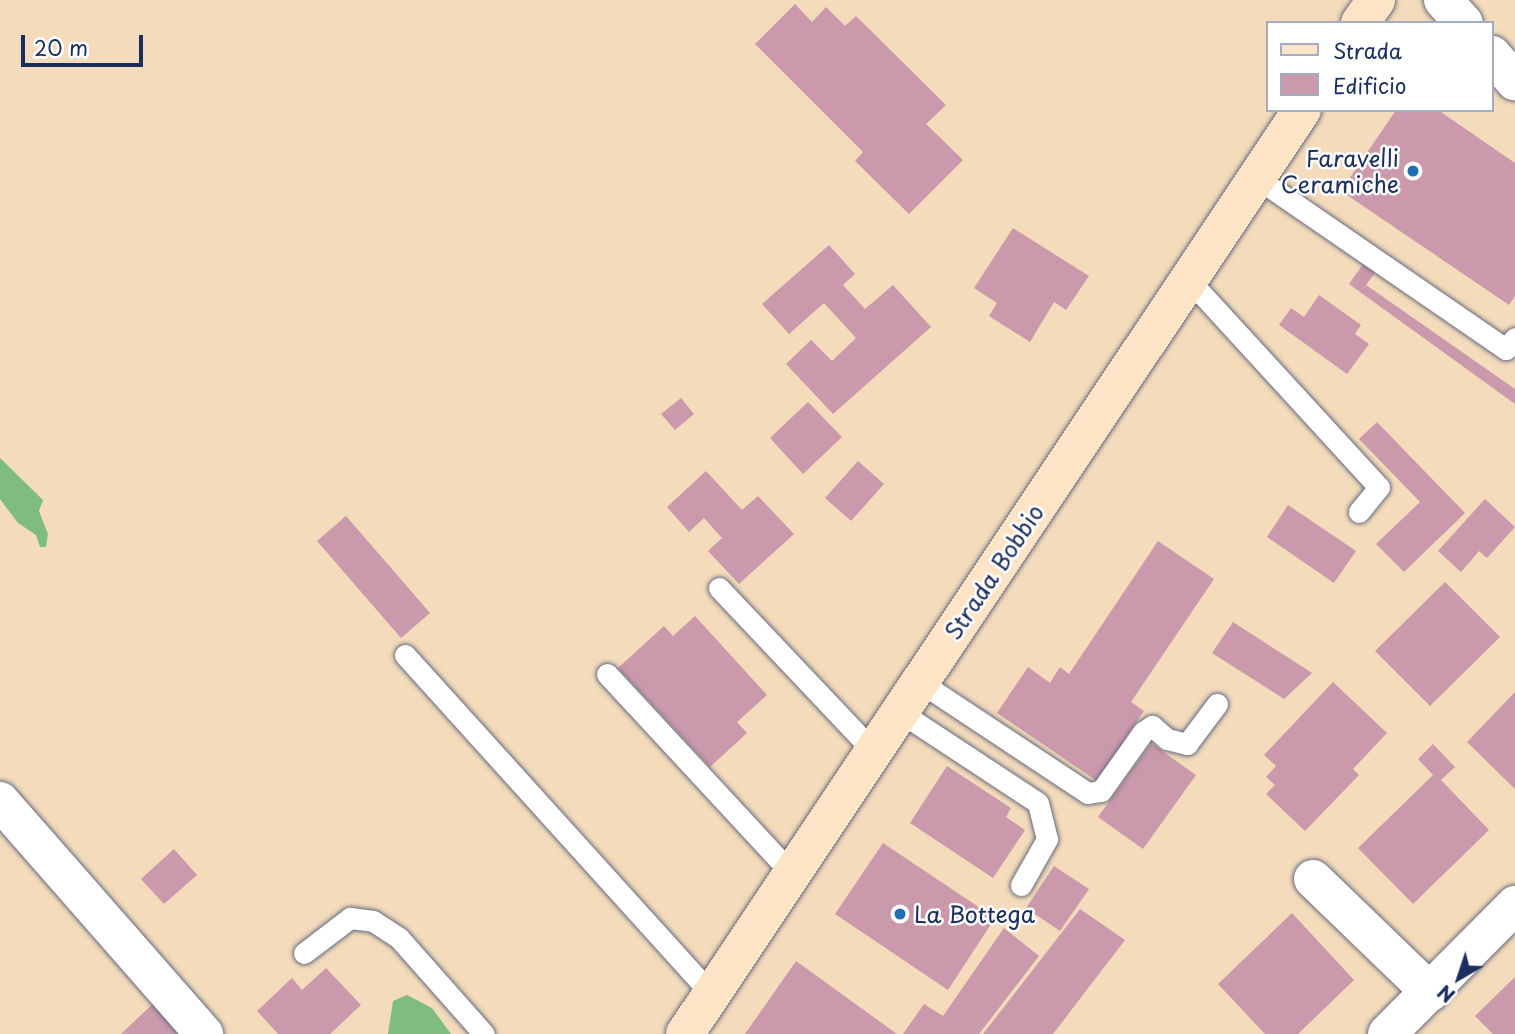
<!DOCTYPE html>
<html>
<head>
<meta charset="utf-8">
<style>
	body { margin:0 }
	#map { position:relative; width:1515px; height:1034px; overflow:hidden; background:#f3dbbb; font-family:"Playpen Sans",sans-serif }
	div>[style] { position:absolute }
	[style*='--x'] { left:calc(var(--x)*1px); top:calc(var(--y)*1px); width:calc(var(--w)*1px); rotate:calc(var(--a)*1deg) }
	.forest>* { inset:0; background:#7ebd7e }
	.building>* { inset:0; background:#ca99ac }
	.roads { filter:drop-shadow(0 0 2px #676b7f) drop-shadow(0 0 2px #676b7f) }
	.lane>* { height:21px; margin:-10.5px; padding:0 10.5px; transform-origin:10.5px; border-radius:10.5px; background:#fff }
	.street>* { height:38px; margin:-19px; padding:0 19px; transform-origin:19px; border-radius:19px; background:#fff }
	.secondary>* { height:38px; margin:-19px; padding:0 19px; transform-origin:19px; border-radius:19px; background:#fee4c6 }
	.dots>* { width:19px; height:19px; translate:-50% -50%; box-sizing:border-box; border:4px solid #fff; border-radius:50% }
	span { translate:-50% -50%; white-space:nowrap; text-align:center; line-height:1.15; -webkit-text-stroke:5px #fff; paint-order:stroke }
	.poi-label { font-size:23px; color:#1b2f5e }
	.right { translate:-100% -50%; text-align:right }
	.left { translate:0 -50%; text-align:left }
	.street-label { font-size:23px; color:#1b2f5e }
	.legend { position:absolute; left:1266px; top:21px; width:228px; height:91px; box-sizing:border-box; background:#fff; border:2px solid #a4acbf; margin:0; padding:9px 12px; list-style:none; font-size:21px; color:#1b2f5e }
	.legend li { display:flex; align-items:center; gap:14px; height:35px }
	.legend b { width:35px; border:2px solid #a4acbf }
	.north { position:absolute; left:1424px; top:943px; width:70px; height:70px; -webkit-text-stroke:5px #fff; paint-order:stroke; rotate:219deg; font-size:19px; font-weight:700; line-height:28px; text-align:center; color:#1b2f5e }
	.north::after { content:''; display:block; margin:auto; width:24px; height:32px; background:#1b2f5e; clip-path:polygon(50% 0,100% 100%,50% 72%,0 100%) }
	.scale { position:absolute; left:21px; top:35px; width:122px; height:32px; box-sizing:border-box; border:4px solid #1b2f5e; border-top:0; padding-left:9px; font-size:21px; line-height:24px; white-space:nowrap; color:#1b2f5e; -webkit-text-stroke:5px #fff; paint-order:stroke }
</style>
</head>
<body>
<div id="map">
	<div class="forest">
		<div style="clip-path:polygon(0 458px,43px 500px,39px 511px,48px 534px,46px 547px,40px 547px,36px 535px,18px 523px,0 499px)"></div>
		<div style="clip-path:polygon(407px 995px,432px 1008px,451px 1034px,388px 1034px,393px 1001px)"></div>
	</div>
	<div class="building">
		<div style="clip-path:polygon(795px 4px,812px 22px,826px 7px,845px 26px,856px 16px,946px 105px,926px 124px,963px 160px,909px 214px,855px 161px,863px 152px,755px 44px)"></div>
		<div style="clip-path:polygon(1396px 110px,1438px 110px,1515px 163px,1515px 296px,1509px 305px,1341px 191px)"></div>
		<div style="clip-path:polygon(1013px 228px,1089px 276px,1066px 310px,1054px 302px,1030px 342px,989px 316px,997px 303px,974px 288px)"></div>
		<div style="clip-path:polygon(829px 245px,855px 274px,843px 285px,865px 309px,893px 285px,931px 327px,833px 414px,786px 364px,811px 340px,832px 361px,856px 338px,824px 303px,789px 334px,762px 304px)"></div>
		<div style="clip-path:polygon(1363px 264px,1375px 273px,1366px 285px,1515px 389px,1515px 404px,1349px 284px)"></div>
		<div style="clip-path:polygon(1319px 295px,1361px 325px,1355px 334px,1369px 344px,1347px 374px,1279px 325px,1291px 308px,1304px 317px)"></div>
		<div style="clip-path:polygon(681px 398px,694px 414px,675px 430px,661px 414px)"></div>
		<div style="clip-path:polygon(808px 402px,842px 437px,803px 474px,770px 438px)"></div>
		<div style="clip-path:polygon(1377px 422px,1465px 513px,1404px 572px,1376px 544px,1420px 502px,1359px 439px)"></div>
		<div style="clip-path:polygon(858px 461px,884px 484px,851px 521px,825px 498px)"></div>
		<div style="clip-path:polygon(706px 471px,742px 510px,758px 496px,794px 534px,739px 584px,708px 551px,722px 538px,704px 518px,689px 532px,667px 507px)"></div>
		<div style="clip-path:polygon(1485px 499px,1515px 527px,1487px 558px,1479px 551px,1461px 572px,1438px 551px)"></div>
		<div style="clip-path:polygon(1288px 505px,1356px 551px,1334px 583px,1267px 537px)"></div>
		<div style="clip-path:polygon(346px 516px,430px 613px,401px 638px,317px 541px)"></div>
		<div style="clip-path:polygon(1158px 541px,1214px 579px,1131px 702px,1144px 711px,1097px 781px,997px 713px,1028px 667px,1050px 683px,1060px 667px,1069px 674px)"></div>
		<div style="clip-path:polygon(1445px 582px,1500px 637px,1430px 706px,1375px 651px)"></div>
		<div style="clip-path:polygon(695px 616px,767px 695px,737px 722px,747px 733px,710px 767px,618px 668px,664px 626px,673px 636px)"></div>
		<div style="clip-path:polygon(1233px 622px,1312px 673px,1284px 699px,1212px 653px)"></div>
		<div style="clip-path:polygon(1333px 682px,1387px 733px,1353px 769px,1359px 775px,1305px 831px,1266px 794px,1275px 785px,1266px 777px,1276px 766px,1264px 755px)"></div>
		<div style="clip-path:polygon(1515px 692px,1515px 789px,1467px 742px)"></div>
		<div style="clip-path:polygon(1151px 743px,1196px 775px,1143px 849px,1098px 817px)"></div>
		<div style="clip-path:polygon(1433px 744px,1455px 767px,1441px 780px,1489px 830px,1413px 904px,1358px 848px,1433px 775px,1418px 759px)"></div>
		<div style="clip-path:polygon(947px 766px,1011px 808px,1006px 817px,1025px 830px,993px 878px,910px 823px)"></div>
		<div style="clip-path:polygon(883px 843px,995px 918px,948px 990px,835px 914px)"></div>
		<div style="clip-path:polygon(174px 849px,197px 875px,164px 904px,141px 879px)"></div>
		<div style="clip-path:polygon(1054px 866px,1089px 889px,1060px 931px,1026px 908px)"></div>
		<div style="clip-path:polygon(1080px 909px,1125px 940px,1053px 1034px,983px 1034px)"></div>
		<div style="clip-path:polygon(1292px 913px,1354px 980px,1298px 1034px,1265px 1034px,1218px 984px)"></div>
		<div style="clip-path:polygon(1004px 928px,1039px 956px,979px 1034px,903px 1034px,924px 1004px,943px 1016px)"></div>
		<div style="clip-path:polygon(796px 961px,897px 1034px,745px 1034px)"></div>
		<div style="clip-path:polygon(326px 968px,361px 1005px,330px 1034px,278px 1034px,257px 1011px,292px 978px,302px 990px)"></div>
		<div style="clip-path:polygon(1515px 977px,1515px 1034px,1493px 1034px,1475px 1016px)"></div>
		<div style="clip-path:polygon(159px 998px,193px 1034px,121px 1034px)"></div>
	</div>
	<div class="roads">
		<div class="lane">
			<div style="--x:1257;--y:178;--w:302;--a:34.5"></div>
			<div style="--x:1506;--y:349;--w:14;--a:-51"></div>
			<div style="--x:1189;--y:280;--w:281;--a:47.5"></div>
			<div style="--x:1379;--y:487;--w:32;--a:129"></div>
			<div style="--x:719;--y:588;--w:226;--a:46.6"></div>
			<div style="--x:405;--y:655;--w:457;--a:47.9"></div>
			<div style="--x:607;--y:674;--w:272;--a:47.2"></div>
			<div style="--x:920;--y:682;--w:201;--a:33.5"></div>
			<div style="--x:1088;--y:793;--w:13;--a:-9"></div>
			<div style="--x:1101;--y:791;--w:72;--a:-54.6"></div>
			<div style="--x:1143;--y:732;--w:11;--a:-34"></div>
			<div style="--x:1152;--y:726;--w:20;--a:41"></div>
			<div style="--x:1167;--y:739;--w:21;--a:14"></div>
			<div style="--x:1187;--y:744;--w:50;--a:-53.1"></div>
			<div style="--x:900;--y:712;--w:165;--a:33.4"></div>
			<div style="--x:1038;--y:803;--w:37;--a:76"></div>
			<div style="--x:1047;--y:839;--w:53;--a:119.5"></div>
			<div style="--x:304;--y:953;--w:58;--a:-37.3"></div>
			<div style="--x:350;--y:918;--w:23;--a:7"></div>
			<div style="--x:373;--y:921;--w:31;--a:33"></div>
			<div style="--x:399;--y:938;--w:128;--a:48.5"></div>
		</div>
		<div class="street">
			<div style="--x:1443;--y:0;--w:31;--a:48"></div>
			<div style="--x:1492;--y:55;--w:35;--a:49"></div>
			<div style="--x:0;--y:801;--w:310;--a:48.8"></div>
			<div style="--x:1313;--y:879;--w:163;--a:44"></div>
			<div style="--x:1387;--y:1034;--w:182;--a:-45.2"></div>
		</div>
		<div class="secondary">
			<div style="--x:1360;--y:23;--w:28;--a:-55"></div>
			<div style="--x:685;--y:1034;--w:1111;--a:-56.27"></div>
		</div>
	</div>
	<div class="dots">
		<div style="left:1413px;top:171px;background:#1f6fb2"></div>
		<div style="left:900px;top:914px;background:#1f6fb2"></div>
	</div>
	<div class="poi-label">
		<span class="right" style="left:1399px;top:171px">Faravelli<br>Ceramiche</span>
		<span class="left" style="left:914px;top:914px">La Bottega</span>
	</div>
	<div class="street-label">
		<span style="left:994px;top:572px;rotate:-56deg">Strada Bobbio</span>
	</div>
	<ul class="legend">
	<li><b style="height:9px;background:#fee4c6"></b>Strada</li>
	<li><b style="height:19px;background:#ca99ac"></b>Edificio</li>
	</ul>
	<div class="north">N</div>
	<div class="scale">20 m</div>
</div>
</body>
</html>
